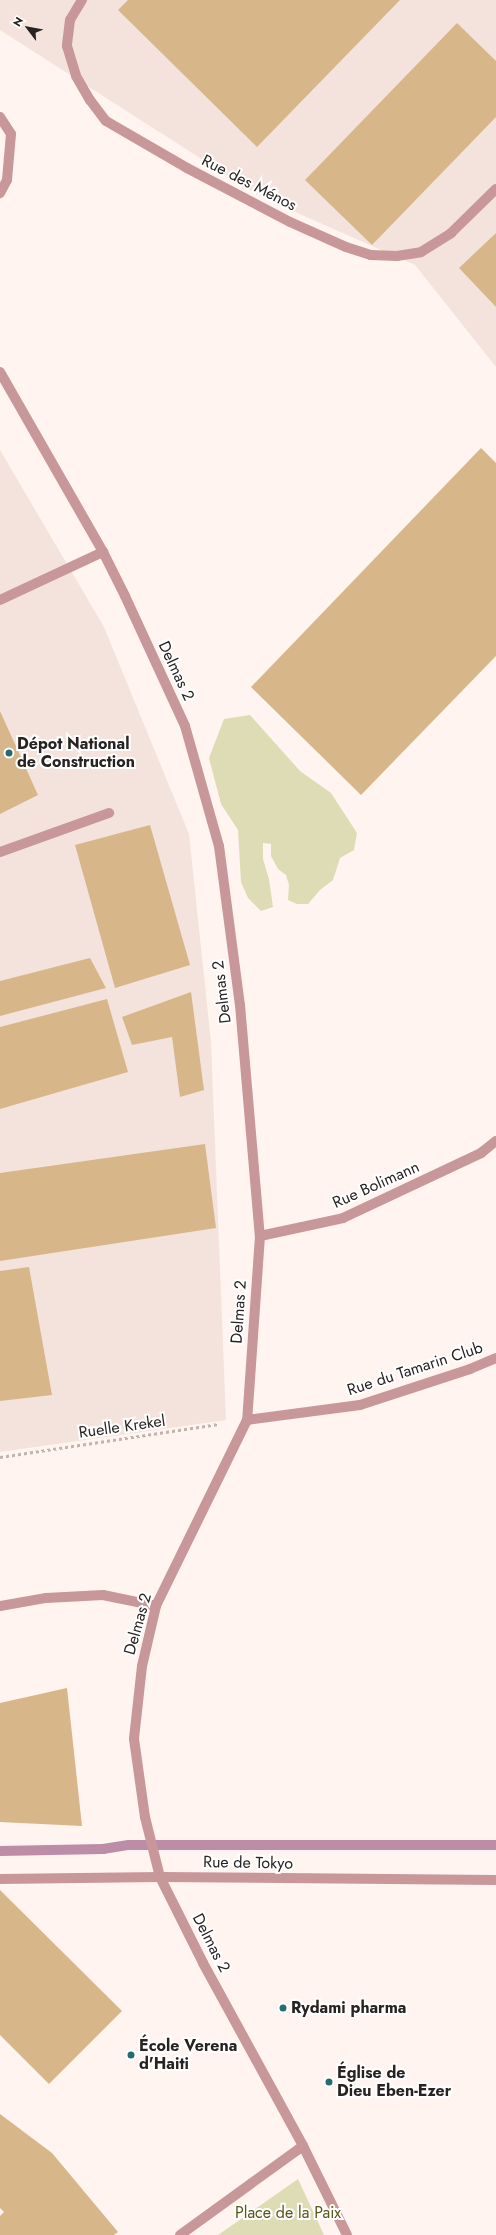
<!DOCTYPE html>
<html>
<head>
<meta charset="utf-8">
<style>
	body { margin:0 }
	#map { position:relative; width:496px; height:2235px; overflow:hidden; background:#fff4ef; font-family:Jost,sans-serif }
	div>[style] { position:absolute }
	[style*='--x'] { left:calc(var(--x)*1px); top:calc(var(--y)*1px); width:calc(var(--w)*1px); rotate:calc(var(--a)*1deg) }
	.built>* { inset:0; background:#f4e3dc }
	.green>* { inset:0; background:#dedcb5 }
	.stream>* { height:10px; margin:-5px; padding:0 5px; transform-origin:5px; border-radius:5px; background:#bd8ca7 }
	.building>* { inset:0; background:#d7b78a }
	.path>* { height:2.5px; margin-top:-1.25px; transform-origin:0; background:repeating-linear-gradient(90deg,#beb5b1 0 3px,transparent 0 6px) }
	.minor>* { height:10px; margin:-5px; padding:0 5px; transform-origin:5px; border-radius:5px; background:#c8979a }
	.dots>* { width:11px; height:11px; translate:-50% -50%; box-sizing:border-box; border:2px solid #fff; border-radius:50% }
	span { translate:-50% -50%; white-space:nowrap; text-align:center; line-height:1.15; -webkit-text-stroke:4px #fff; paint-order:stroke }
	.street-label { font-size:16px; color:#282321 }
	.poi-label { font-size:16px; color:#282321; font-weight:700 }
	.left { translate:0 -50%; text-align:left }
	.park-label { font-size:16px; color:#595619 }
	.north { position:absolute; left:8px; top:8px; width:40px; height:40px; -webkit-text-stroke:3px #fff; paint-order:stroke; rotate:302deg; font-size:11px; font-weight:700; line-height:16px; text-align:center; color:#282321 }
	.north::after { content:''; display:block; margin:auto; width:14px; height:18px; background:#282321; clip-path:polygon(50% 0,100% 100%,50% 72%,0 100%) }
</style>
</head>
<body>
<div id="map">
	<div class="built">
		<div style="clip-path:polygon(0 0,496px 0,496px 367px,415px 265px,259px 196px,0 30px)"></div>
		<div style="clip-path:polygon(0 450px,104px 627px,189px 834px,211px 1042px,226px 1420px,0 1452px)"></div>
	</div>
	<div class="green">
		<div style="clip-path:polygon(250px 715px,300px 771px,331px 793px,357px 833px,354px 850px,340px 858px,333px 880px,320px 890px,308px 904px,297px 904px,288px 900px,289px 885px,286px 875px,278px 869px,271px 856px,271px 844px,263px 843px,263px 859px,269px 879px,273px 907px,261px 911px,248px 898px,241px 882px,238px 830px,221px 804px,209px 758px,224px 719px)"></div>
		<div style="clip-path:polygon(298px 2179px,324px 2235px,218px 2235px)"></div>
	</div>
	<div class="stream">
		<div style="--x:0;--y:1851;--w:103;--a:-1.1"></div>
		<div style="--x:103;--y:1849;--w:26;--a:-9"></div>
		<div style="--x:129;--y:1845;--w:367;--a:0"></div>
	</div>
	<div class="building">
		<div style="clip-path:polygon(128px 0,400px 0,257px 147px,118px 10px)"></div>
		<div style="clip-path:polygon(457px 23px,496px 61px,496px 117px,372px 245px,305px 180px)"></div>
		<div style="clip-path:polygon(496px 233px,496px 307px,459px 268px)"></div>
		<div style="clip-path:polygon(481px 448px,496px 463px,496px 656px,361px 795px,251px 687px)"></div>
		<div style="clip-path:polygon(0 711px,38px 795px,0 814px)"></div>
		<div style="clip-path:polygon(150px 825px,190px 965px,115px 988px,75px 845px)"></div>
		<div style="clip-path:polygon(90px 958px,106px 988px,0 1016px,0 981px)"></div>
		<div style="clip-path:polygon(191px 992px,204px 1090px,180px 1097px,172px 1037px,132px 1045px,122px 1017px)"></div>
		<div style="clip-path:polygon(107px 999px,128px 1072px,0 1109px,0 1027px)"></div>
		<div style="clip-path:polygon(205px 1144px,216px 1228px,0 1261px,0 1173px)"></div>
		<div style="clip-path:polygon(29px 1267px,52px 1395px,0 1401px,0 1271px)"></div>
		<div style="clip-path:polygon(67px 1688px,82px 1826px,0 1822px,0 1703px)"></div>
		<div style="clip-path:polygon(0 1890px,122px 2011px,49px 2084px,0 2035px)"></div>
		<div style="clip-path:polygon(0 2114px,52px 2153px,118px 2232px,114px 2235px,0 2235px,0 2216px,4px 2212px,0 2208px)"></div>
	</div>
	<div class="path">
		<div style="--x:0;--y:1457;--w:221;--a:-8.6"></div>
	</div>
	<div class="minor">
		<div style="--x:82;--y:0;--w:23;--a:121"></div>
		<div style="--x:70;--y:20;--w:26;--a:97"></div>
		<div style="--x:67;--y:46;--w:31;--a:73"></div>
		<div style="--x:76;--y:76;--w:28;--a:60"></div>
		<div style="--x:90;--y:100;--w:26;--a:53"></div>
		<div style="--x:106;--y:121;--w:94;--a:30.1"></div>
		<div style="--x:187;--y:168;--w:116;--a:27.7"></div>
		<div style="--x:290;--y:222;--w:61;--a:24.1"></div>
		<div style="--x:346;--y:247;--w:26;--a:18"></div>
		<div style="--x:371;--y:255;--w:26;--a:2"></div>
		<div style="--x:397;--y:256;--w:24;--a:-9"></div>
		<div style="--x:421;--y:252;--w:36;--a:-32"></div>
		<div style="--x:451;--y:233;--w:63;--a:-44.4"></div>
		<div style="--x:0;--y:117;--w:20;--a:57"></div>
		<div style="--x:11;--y:134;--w:46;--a:95"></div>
		<div style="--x:7;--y:180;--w:15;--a:118"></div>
		<div style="--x:0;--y:372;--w:207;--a:60.2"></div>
		<div style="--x:103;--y:552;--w:49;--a:63.4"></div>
		<div style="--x:125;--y:596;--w:143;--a:65.2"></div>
		<div style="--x:185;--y:726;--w:125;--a:74.2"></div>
		<div style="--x:219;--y:846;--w:160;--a:82.5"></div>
		<div style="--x:240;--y:1005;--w:232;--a:85.1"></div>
		<div style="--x:260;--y:1236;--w:184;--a:94"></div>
		<div style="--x:247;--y:1420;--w:207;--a:116.1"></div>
		<div style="--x:156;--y:1606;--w:62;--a:103.1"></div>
		<div style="--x:142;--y:1666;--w:73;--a:96.3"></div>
		<div style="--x:134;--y:1739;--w:79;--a:82"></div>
		<div style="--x:145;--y:1817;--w:62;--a:76"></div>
		<div style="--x:160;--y:1877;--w:96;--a:63.4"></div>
		<div style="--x:203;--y:1963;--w:209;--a:61.3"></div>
		<div style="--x:303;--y:2146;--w:99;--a:63.7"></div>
		<div style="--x:0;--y:600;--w:114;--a:-25"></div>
		<div style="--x:0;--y:852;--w:116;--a:-19.7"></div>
		<div style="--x:260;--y:1236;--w:85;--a:-12.2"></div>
		<div style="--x:343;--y:1218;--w:153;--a:-25.2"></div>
		<div style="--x:481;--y:1153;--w:19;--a:-39"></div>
		<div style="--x:247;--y:1420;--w:114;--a:-7.6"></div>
		<div style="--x:360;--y:1405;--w:116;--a:-18.1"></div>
		<div style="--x:470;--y:1369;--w:28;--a:-23"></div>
		<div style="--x:0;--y:1606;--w:47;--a:-9.9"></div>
		<div style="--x:46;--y:1598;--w:57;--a:-3"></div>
		<div style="--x:103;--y:1595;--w:54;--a:11.7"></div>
		<div style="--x:0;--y:1879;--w:160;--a:-0.7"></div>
		<div style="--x:160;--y:1877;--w:336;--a:0.5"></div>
		<div style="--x:180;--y:2235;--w:152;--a:-35.9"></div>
	</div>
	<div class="dots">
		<div style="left:9px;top:753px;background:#216d6f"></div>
		<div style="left:283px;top:2008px;background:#216d6f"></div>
		<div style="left:131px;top:2055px;background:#216d6f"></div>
		<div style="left:329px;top:2082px;background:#216d6f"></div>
	</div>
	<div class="street-label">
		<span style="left:249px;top:183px;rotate:27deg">Rue des Ménos</span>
		<span style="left:176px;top:671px;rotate:65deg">Delmas 2</span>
		<span style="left:222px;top:992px;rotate:-97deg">Delmas 2</span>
		<span style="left:376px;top:1185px;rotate:-24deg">Rue Bolimann</span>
		<span style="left:239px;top:1312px;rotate:-86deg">Delmas 2</span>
		<span style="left:415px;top:1369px;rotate:-18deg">Rue du Tamarin Club</span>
		<span style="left:122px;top:1427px;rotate:-8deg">Ruelle Krekel</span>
		<span style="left:138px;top:1624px;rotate:-74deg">Delmas 2</span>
		<span style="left:248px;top:1863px;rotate:1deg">Rue de Tokyo</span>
		<span style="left:211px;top:1943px;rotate:63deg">Delmas 2</span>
	</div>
	<div class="poi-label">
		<span class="left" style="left:17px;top:753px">Dépot National<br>de Construction</span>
		<span class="left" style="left:291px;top:2008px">Rydami pharma</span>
		<span class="left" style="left:139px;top:2055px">École Verena<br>d'Haiti</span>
		<span class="left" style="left:337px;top:2082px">Église de<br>Dieu Eben-Ezer</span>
	</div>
	<div class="park-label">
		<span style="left:288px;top:2213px">Place de la Paix</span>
	</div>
	<div class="north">N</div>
</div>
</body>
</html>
